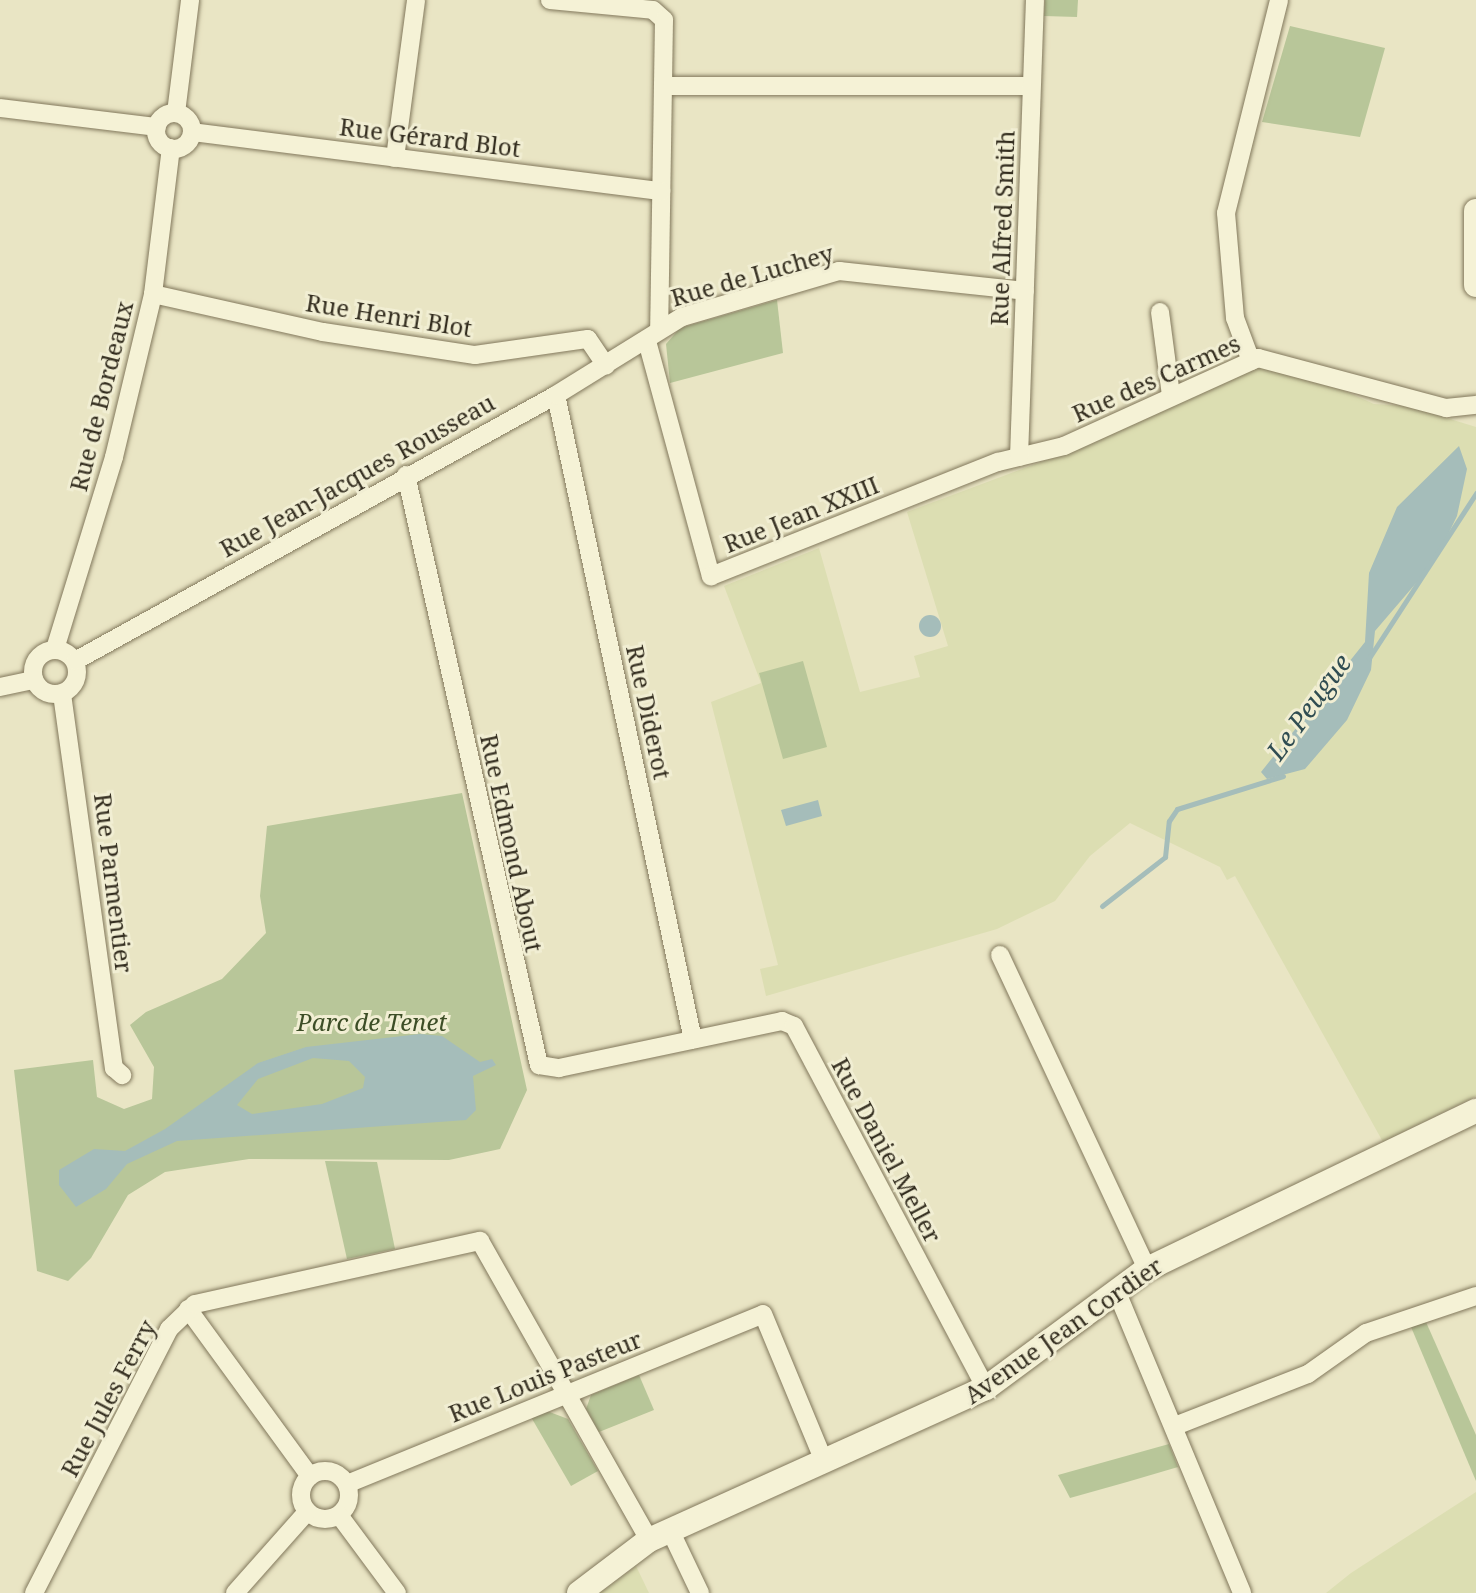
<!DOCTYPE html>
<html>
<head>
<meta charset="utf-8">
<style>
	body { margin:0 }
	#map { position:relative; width:1476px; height:1593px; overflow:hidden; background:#e9e5c4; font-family:"Noto Serif",serif }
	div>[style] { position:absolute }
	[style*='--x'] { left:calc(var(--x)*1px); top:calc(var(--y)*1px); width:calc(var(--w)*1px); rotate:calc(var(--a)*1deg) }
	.farmland>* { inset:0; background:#dcdeb2 }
	.green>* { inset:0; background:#b8c699 }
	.water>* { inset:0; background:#a5bdba }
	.round { border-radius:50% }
	.stream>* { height:5px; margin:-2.5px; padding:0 2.5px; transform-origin:2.5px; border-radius:2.5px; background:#a5bdba }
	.roads { filter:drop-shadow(0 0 2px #82785c) drop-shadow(0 0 2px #82785c) }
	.street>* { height:18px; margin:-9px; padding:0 9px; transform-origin:9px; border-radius:9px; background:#f5f2d6 }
	.street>.ring { margin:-9px; padding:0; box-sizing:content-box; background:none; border:18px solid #f5f2d6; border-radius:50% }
	.secondary>* { height:24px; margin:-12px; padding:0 12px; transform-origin:12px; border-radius:12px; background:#f5f2d6 }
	span { translate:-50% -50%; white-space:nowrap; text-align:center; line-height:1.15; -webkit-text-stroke:6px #f1eed3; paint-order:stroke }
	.street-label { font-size:24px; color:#332d1f }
	.park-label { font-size:24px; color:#3d4e27; font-style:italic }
	.water-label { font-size:26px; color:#304d52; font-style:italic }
</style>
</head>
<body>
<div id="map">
	<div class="farmland">
		<div style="clip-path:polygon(1259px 366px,1300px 371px,1374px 404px,1408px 406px,1476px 427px,1476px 1096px,1383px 1142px,1235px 876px,1227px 880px,1220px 867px,1130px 823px,1090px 856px,1055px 901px,997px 929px,766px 996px,760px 969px,778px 965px,711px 702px,761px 683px,724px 586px,819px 548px,860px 692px,920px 677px,914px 656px,948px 646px,907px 512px,1057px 456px)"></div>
		<div style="clip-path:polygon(1476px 1492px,1476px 1593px,1326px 1593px,1351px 1573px)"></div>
		<div style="clip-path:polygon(636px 1566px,649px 1593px,600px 1593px)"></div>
	</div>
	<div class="green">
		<div style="clip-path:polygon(1045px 0,1078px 0,1077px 17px,1044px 16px)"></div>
		<div style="clip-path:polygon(1290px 26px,1385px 48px,1360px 137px,1262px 122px)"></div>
		<div style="clip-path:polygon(777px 300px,783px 353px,670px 383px,666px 344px,680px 328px)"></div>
		<div style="clip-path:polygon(803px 661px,827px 747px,783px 759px,759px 673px)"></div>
		<div style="clip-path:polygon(462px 793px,527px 1090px,500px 1149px,449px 1160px,249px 1159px,165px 1172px,128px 1195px,91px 1258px,68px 1281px,37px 1271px,14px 1070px,93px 1060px,97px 1097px,124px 1109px,152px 1099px,154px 1067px,130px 1025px,146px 1012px,222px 979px,266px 933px,260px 896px,267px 826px)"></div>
		<div style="clip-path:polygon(325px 1161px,377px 1162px,395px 1249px,347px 1259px)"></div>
		<div style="clip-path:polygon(1426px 1322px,1476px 1435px,1476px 1481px,1411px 1327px)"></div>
		<div style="clip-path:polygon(639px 1375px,654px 1410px,599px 1432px,586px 1409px,591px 1395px)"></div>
		<div style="clip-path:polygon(547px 1411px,568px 1419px,598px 1471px,571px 1486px,531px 1417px)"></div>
		<div style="clip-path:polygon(1169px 1444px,1178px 1467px,1127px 1482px,1070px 1498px,1058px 1475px)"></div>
	</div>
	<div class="water">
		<div style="clip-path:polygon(1459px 446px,1467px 469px,1457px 516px,1435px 561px,1375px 631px,1371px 670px,1347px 720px,1305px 769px,1267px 779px,1261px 772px,1365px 642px,1369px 573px,1397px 507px)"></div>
		<div class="round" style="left:919px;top:615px;width:22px;height:22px"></div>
		<div style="clip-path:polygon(818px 800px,822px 816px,786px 826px,781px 810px)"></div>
		<div style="clip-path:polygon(evenodd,420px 1034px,442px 1036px,480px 1062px,492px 1059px,496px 1065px,473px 1076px,476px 1110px,466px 1120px,177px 1141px,127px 1164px,106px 1189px,76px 1207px,59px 1185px,59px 1170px,94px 1149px,125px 1151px,165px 1129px,258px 1063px,306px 1047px,420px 1034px,313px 1058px,349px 1061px,365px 1077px,363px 1088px,322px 1104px,252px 1114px,237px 1105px,258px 1079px,313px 1058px)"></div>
	</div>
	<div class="stream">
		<div style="--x:1369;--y:658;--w:197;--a:-57"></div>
		<div style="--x:1102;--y:906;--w:80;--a:-37.9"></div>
		<div style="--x:1165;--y:857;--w:36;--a:-84"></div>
		<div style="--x:1169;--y:821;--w:14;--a:-56"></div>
		<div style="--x:1177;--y:809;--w:111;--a:-17.3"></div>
	</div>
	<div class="roads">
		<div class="street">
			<div style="--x:550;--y:0;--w:103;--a:5.5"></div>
			<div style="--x:653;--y:10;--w:15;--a:42"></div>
			<div style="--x:664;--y:20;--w:308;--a:90.9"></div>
			<div style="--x:664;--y:86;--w:366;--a:0"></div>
			<div style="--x:0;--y:108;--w:158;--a:6.9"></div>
			<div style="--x:176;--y:113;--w:114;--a:-82.9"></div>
			<div class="ring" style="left:156px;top:113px;width:18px;height:18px"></div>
			<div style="--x:192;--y:132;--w:473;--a:7.2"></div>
			<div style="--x:395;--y:158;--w:159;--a:-82.4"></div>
			<div style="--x:153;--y:294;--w:174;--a:12.6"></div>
			<div style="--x:323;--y:332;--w:154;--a:8.6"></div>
			<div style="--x:475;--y:355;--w:114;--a:-8.1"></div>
			<div style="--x:588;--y:339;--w:32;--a:56"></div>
			<div style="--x:1160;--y:312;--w:85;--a:82.5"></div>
			<div style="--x:647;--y:341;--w:244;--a:74.8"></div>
			<div style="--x:711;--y:576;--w:309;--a:-21.7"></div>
			<div style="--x:998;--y:462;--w:68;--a:-13.6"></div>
			<div style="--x:1064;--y:446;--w:213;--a:-24.4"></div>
			<div style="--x:1258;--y:358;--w:195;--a:14.9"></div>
			<div style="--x:1446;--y:408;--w:30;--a:-6"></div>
			<div style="--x:1251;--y:361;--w:46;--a:-110.4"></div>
			<div style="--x:1235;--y:318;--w:105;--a:-94.9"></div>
			<div style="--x:1226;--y:213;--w:219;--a:-76"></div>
			<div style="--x:556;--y:395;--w:659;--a:78.01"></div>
			<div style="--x:1019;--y:457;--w:457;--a:-88"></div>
			<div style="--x:406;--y:475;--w:605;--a:77.3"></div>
			<div style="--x:539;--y:1065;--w:20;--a:9"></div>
			<div style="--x:559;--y:1068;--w:228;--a:-11.9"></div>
			<div style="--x:782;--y:1021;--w:13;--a:23"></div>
			<div style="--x:794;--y:1026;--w:410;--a:62.1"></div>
			<div style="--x:55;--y:649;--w:201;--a:-72.9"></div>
			<div style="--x:114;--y:457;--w:168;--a:-76.5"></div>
			<div style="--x:153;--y:294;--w:147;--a:-83"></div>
			<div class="ring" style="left:33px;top:650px;width:26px;height:26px"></div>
			<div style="--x:75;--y:661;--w:550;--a:-28.94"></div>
			<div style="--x:556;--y:395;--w:148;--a:-31.8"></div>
			<div style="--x:682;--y:317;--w:164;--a:-16.3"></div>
			<div style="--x:839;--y:271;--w:187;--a:6.1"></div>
			<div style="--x:0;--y:687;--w:35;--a:-12"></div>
			<div style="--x:62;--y:694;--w:378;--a:82.1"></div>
			<div style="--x:114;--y:1068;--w:11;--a:41"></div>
			<div style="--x:1000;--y:955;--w:347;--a:64.9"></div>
			<div style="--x:1116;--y:1290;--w:328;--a:67.4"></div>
			<div style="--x:188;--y:1309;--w:207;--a:53.9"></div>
			<div style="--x:1175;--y:1426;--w:143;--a:-21.4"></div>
			<div style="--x:1308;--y:1374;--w:71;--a:-35.3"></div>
			<div style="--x:1366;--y:1333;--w:116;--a:-18.6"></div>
			<div class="ring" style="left:301px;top:1471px;width:30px;height:30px"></div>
			<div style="--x:347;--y:1484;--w:449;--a:-22.2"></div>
			<div style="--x:763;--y:1314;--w:159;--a:67.5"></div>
			<div style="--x:339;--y:1515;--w:97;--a:53.4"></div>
			<div style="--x:670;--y:1530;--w:70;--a:64.5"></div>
			<div style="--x:34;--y:1593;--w:297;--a:-62.9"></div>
			<div style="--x:169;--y:1329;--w:36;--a:-44"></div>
			<div style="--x:195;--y:1304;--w:292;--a:-12.5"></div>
			<div style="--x:480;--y:1241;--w:343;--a:60.5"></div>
			<div style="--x:235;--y:1593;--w:108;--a:-48.4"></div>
		</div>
		<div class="secondary">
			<div style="--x:1476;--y:211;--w:74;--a:90"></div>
			<div style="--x:579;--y:1593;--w:88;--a:-37.1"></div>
			<div style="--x:649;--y:1540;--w:370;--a:-24.3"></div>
			<div style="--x:986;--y:1388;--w:200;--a:-36.5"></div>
			<div style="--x:1147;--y:1269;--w:365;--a:-25.7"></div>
		</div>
	</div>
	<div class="street-label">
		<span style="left:430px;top:137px;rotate:7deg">Rue Gérard Blot</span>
		<span style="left:1002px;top:228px;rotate:-88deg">Rue Alfred Smith</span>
		<span style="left:752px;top:275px;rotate:-16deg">Rue de Luchey</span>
		<span style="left:389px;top:315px;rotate:9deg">Rue Henri Blot</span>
		<span style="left:1156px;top:378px;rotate:-24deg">Rue des Carmes</span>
		<span style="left:101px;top:396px;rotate:-76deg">Rue de Bordeaux</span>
		<span style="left:357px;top:475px;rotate:-29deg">Rue Jean-Jacques Rousseau</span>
		<span style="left:801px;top:514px;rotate:-22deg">Rue Jean XXIII</span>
		<span style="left:649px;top:712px;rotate:78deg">Rue Diderot</span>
		<span style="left:512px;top:843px;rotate:78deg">Rue Edmond About</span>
		<span style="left:114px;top:883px;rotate:83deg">Rue Parmentier</span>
		<span style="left:887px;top:1150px;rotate:62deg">Rue Daniel Meller</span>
		<span style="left:1063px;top:1330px;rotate:-35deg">Avenue Jean Cordier</span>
		<span style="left:545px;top:1376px;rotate:-22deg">Rue Louis Pasteur</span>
		<span style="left:108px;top:1398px;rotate:-62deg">Rue Jules Ferry</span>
	</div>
	<div class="park-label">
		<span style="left:372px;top:1022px">Parc de Tenet</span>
	</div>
	<div class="water-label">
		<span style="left:1309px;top:707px;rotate:-54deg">Le Peugue</span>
	</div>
</div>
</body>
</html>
